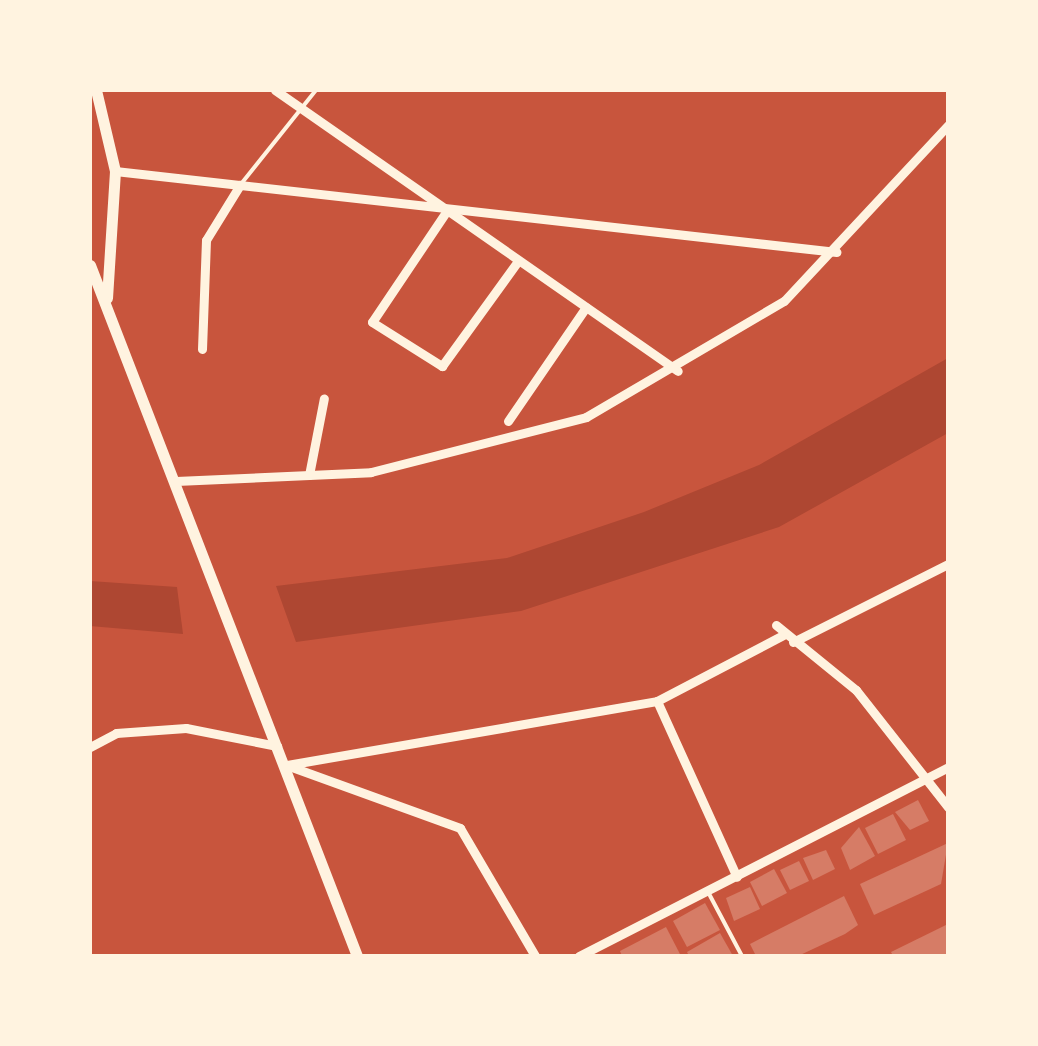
<!DOCTYPE html>
<html>
<head>
<meta charset="utf-8">
<style>
	body { margin:0 }
	#map { position:relative; width:1038px; height:1046px; overflow:hidden; background:#c8553d; font-family:Signika,sans-serif }
	div>[style] { position:absolute }
	[style*='--x'] { left:calc(var(--x)*1px); top:calc(var(--y)*1px); width:calc(var(--w)*1px); rotate:calc(var(--a)*1deg) }
	.green>* { inset:0; background:#ae4732 }
	.building>* { inset:0; background:#d67c66 }
	.service>* { height:4px; margin:-2px; padding:0 2px; transform-origin:2px; border-radius:2px; background:#fff3e0 }
	.minor>* { height:9px; margin:-4.5px; padding:0 4.5px; transform-origin:4.5px; border-radius:4.5px; background:#fff3e0 }
	.secondary>* { height:11px; margin:-5.5px; padding:0 5.5px; transform-origin:5.5px; border-radius:5.5px; background:#fff3e0 }
	span { translate:-50% -50%; white-space:nowrap; text-align:center; line-height:1.15; -webkit-text-stroke:8px #fff3e0; paint-order:stroke }
	.frame { position:absolute; inset:0; border:92px solid #fff3e0; pointer-events:none }
</style>
</head>
<body>
<div id="map">
	<div class="green">
		<div style="clip-path:polygon(948px 358px,948px 433px,779px 527px,521px 611px,296px 642px,276px 586px,507px 558px,644px 512px,759px 465px)"></div>
		<div style="clip-path:polygon(90px 581px,177px 587px,183px 634px,90px 626px)"></div>
	</div>
	<div class="building">
		<div style="clip-path:polygon(918px 800px,929px 821px,910px 830px,895px 812px)"></div>
		<div style="clip-path:polygon(893px 814px,906px 840px,878px 854px,865px 828px)"></div>
		<div style="clip-path:polygon(859px 827px,875px 856px,850px 870px,841px 848px)"></div>
		<div style="clip-path:polygon(948px 843px,941px 884px,874px 915px,860px 884px)"></div>
		<div style="clip-path:polygon(826px 850px,835px 869px,813px 880px,803px 858px)"></div>
		<div style="clip-path:polygon(799px 861px,809px 881px,790px 890px,780px 870px)"></div>
		<div style="clip-path:polygon(774px 869px,787px 893px,762px 906px,750px 882px)"></div>
		<div style="clip-path:polygon(750px 887px,760px 909px,734px 921px,726px 898px)"></div>
		<div style="clip-path:polygon(844px 896px,858px 925px,845px 934px,798px 956px,756px 956px,750px 944px)"></div>
		<div style="clip-path:polygon(705px 903px,720px 930px,687px 947px,673px 921px)"></div>
		<div style="clip-path:polygon(948px 924px,948px 956px,893px 956px,891px 952px)"></div>
		<div style="clip-path:polygon(666px 927px,681px 956px,622px 956px,620px 951px)"></div>
		<div style="clip-path:polygon(720px 933px,733px 956px,689px 956px,687px 952px)"></div>
	</div>
	<div class="service">
		<div style="--x:241;--y:184;--w:120;--a:-51.4"></div>
		<div style="--x:707;--y:890;--w:75;--a:62.1"></div>
	</div>
	<div class="minor">
		<div style="--x:275;--y:90;--w:491;--a:34.9"></div>
		<div style="--x:115;--y:171;--w:726;--a:6.41"></div>
		<div style="--x:448;--y:209;--w:136;--a:123.9"></div>
		<div style="--x:372;--y:322;--w:83;--a:32.2"></div>
		<div style="--x:442;--y:366;--w:130;--a:-54.1"></div>
		<div style="--x:202;--y:349;--w:109;--a:-87.9"></div>
		<div style="--x:206;--y:240;--w:65;--a:-58.3"></div>
		<div style="--x:508;--y:421;--w:138;--a:-55.6"></div>
		<div style="--x:309;--y:475;--w:78;--a:-79"></div>
		<div style="--x:176;--y:481;--w:195;--a:-2.6"></div>
		<div style="--x:371;--y:472;--w:222;--a:-14.3"></div>
		<div style="--x:586;--y:417;--w:229;--a:-30.4"></div>
		<div style="--x:784;--y:301;--w:241;--a:-47"></div>
		<div style="--x:776;--y:625;--w:103;--a:39.1"></div>
		<div style="--x:856;--y:690;--w:149;--a:51.8"></div>
		<div style="--x:793;--y:642;--w:174;--a:-26.7"></div>
		<div style="--x:657;--y:701;--w:193;--a:65.6"></div>
		<div style="--x:90;--y:747;--w:30;--a:-28"></div>
		<div style="--x:116;--y:733;--w:70;--a:-4.1"></div>
		<div style="--x:186;--y:728;--w:93;--a:11.2"></div>
		<div style="--x:287;--y:765;--w:375;--a:-9.8"></div>
		<div style="--x:657;--y:701;--w:144;--a:-27.6"></div>
		<div style="--x:289;--y:766;--w:182;--a:19.9"></div>
		<div style="--x:460;--y:828;--w:148;--a:59.6"></div>
		<div style="--x:579;--y:956;--w:415;--a:-27.1"></div>
	</div>
	<div class="secondary">
		<div style="--x:96;--y:90;--w:83;--a:76.8"></div>
		<div style="--x:115;--y:171;--w:127;--a:93.6"></div>
		<div style="--x:90;--y:265;--w:741;--a:68.87"></div>
	</div>
	<div class="frame"></div>
</div>
</body>
</html>
